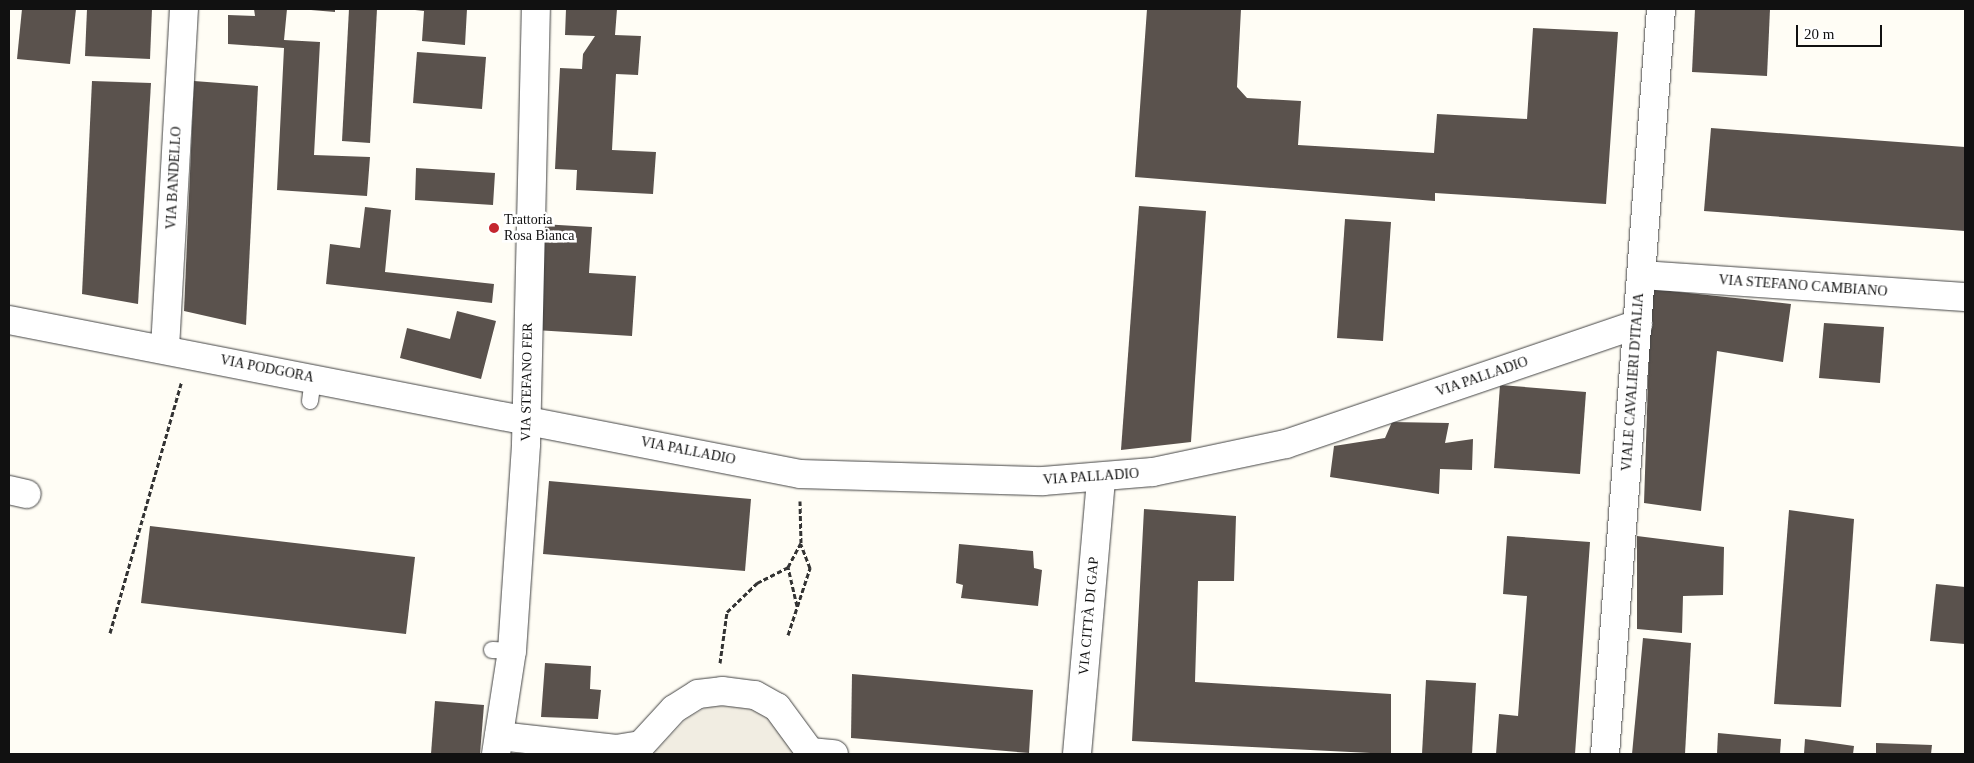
<!DOCTYPE html>
<html>
<head>
<meta charset="utf-8">
<style>
	body { margin:0 }
	#map { position:relative; width:1974px; height:763px; overflow:hidden; background:#fffdf5; font-family:"Times New Roman",serif }
	div>[style] { position:absolute }
	[style*='--x'] { left:calc(var(--x)*1px); top:calc(var(--y)*1px); width:calc(var(--w)*1px); rotate:calc(var(--a)*1deg) }
	.plaza>* { inset:0; background:#f1ede2 }
	.building>* { inset:0; background:#5a524d }
	.path>* { height:3px; margin-top:-1.5px; transform-origin:0; background:repeating-linear-gradient(90deg,#333 0 5px,transparent 0 7.5px) }
	.roads { filter:drop-shadow(0 0 1px #444) drop-shadow(0 0 1px #444) }
	.service>* { height:16px; margin:-8px; padding:0 8px; transform-origin:8px; border-radius:8px; background:#fff }
	.minor>* { height:28px; margin:-14px; padding:0 14px; transform-origin:14px; border-radius:14px; background:#fff }
	.dots>* { width:14px; height:14px; translate:-50% -50%; box-sizing:border-box; border:2px solid #fff; border-radius:50% }
	span { translate:-50% -50%; white-space:nowrap; text-align:center; line-height:1.15; -webkit-text-stroke:5px #fff; paint-order:stroke }
	.street-label { font-size:14px; color:#111 }
	.poi-label { font-size:14px; color:#111 }
	.left { translate:0 -50%; text-align:left }
	.frame { position:absolute; inset:0; border:10px solid #111; pointer-events:none }
	.scale { position:absolute; left:1796px; top:25px; width:86px; height:22px; box-sizing:border-box; border:2px solid #111; border-top:0; padding-left:6px; font-size:15px; line-height:18px; white-space:nowrap; color:#111; -webkit-text-stroke:4px #fff; paint-order:stroke }
</style>
</head>
<body>
<div id="map">
	<div class="plaza">
		<div style="clip-path:polygon(733px 702px,754px 706px,783px 726px,796px 754px,653px 754px,687px 718px,711px 705px)"></div>
	</div>
	<div class="building">
		<div style="clip-path:polygon(22px 9px,76px 9px,70px 64px,17px 59px)"></div>
		<div style="clip-path:polygon(87px 9px,152px 9px,150px 59px,85px 56px)"></div>
		<div style="clip-path:polygon(254px 9px,287px 9px,284px 40px,320px 42px,314px 155px,370px 157px,367px 196px,277px 190px,284px 48px,228px 44px,228px 15px,255px 16px)"></div>
		<div style="clip-path:polygon(311px 9px,335px 9px,335px 12px,311px 10px)"></div>
		<div style="clip-path:polygon(349px 9px,377px 9px,370px 143px,342px 141px)"></div>
		<div style="clip-path:polygon(406px 9px,467px 9px,465px 45px,422px 41px,424px 11px)"></div>
		<div style="clip-path:polygon(566px 9px,617px 9px,615px 35px,641px 36px,638px 75px,616px 74px,612px 150px,656px 152px,653px 194px,576px 190px,577px 170px,555px 169px,560px 68px,582px 69px,583px 54px,595px 36px,565px 35px)"></div>
		<div style="clip-path:polygon(1147px 9px,1241px 9px,1237px 87px,1247px 98px,1301px 101px,1298px 145px,1434px 153px,1437px 114px,1527px 119px,1533px 28px,1618px 32px,1606px 204px,1435px 193px,1435px 201px,1135px 177px)"></div>
		<div style="clip-path:polygon(1695px 9px,1770px 9px,1767px 76px,1692px 72px)"></div>
		<div style="clip-path:polygon(417px 52px,486px 57px,482px 109px,413px 103px)"></div>
		<div style="clip-path:polygon(92px 81px,151px 83px,138px 304px,82px 294px)"></div>
		<div style="clip-path:polygon(194px 81px,258px 86px,246px 325px,184px 311px)"></div>
		<div style="clip-path:polygon(1711px 128px,1965px 147px,1965px 231px,1704px 211px)"></div>
		<div style="clip-path:polygon(416px 168px,495px 173px,493px 205px,415px 200px)"></div>
		<div style="clip-path:polygon(1139px 206px,1206px 211px,1191px 442px,1121px 450px)"></div>
		<div style="clip-path:polygon(365px 207px,391px 210px,385px 272px,494px 284px,492px 303px,326px 284px,330px 244px,360px 248px)"></div>
		<div style="clip-path:polygon(1345px 219px,1391px 222px,1383px 341px,1337px 338px)"></div>
		<div style="clip-path:polygon(542px 224px,592px 227px,589px 273px,636px 276px,632px 336px,535px 330px)"></div>
		<div style="clip-path:polygon(1651px 289px,1791px 304px,1783px 362px,1717px 351px,1701px 511px,1644px 503px)"></div>
		<div style="clip-path:polygon(457px 311px,496px 321px,481px 379px,400px 358px,407px 328px,450px 339px)"></div>
		<div style="clip-path:polygon(1824px 323px,1884px 327px,1880px 383px,1819px 378px)"></div>
		<div style="clip-path:polygon(1500px 385px,1586px 392px,1580px 474px,1494px 468px)"></div>
		<div style="clip-path:polygon(1392px 422px,1449px 423px,1445px 443px,1473px 439px,1472px 470px,1440px 469px,1439px 494px,1330px 477px,1334px 446px,1385px 438px)"></div>
		<div style="clip-path:polygon(549px 481px,751px 499px,745px 571px,543px 554px)"></div>
		<div style="clip-path:polygon(1144px 509px,1236px 516px,1234px 581px,1198px 581px,1195px 682px,1391px 694px,1391px 754px,1132px 741px)"></div>
		<div style="clip-path:polygon(1789px 510px,1854px 519px,1841px 707px,1774px 704px)"></div>
		<div style="clip-path:polygon(150px 526px,415px 557px,406px 634px,141px 603px)"></div>
		<div style="clip-path:polygon(1507px 536px,1590px 542px,1575px 754px,1496px 754px,1499px 714px,1518px 716px,1527px 596px,1503px 594px)"></div>
		<div style="clip-path:polygon(1637px 536px,1724px 547px,1723px 595px,1683px 596px,1682px 633px,1637px 629px)"></div>
		<div style="clip-path:polygon(959px 544px,1033px 551px,1034px 568px,1042px 570px,1038px 606px,961px 598px,963px 585px,956px 583px)"></div>
		<div style="clip-path:polygon(1936px 584px,1965px 587px,1965px 644px,1930px 641px)"></div>
		<div style="clip-path:polygon(1643px 638px,1691px 643px,1685px 754px,1632px 754px)"></div>
		<div style="clip-path:polygon(545px 663px,591px 666px,590px 689px,601px 690px,598px 719px,541px 717px)"></div>
		<div style="clip-path:polygon(852px 674px,1033px 690px,1029px 753px,851px 738px)"></div>
		<div style="clip-path:polygon(1426px 680px,1476px 683px,1472px 754px,1422px 754px)"></div>
		<div style="clip-path:polygon(435px 701px,484px 705px,480px 754px,431px 754px)"></div>
		<div style="clip-path:polygon(1718px 733px,1781px 739px,1780px 754px,1717px 754px)"></div>
		<div style="clip-path:polygon(1805px 739px,1854px 746px,1853px 754px,1804px 754px)"></div>
		<div style="clip-path:polygon(1876px 743px,1932px 745px,1931px 754px,1876px 754px)"></div>
	</div>
	<div class="path">
		<div style="--x:797;--y:606;--w:40;--a:-103"></div>
		<div style="--x:788;--y:567;--w:27;--a:-62"></div>
		<div style="--x:801;--y:543;--w:42;--a:-91.4"></div>
		<div style="--x:110;--y:633;--w:260;--a:-74.1"></div>
		<div style="--x:788;--y:635;--w:71;--a:-71.8"></div>
		<div style="--x:810;--y:568;--w:26;--a:-111"></div>
		<div style="--x:720;--y:663;--w:51;--a:-82.2"></div>
		<div style="--x:727;--y:612;--w:42;--a:-44"></div>
		<div style="--x:757;--y:583;--w:35;--a:-27"></div>
	</div>
	<div class="roads">
		<div class="service">
			<div style="--x:310;--y:401;--w:22;--a:-82"></div>
			<div style="--x:492;--y:650;--w:20;--a:3"></div>
		</div>
		<div class="minor">
			<div style="--x:1641;--y:275;--w:325;--a:3.9"></div>
			<div style="--x:9;--y:320;--w:806;--a:11.02"></div>
			<div style="--x:800;--y:474;--w:243;--a:1.7"></div>
			<div style="--x:1043;--y:481;--w:110;--a:-4.7"></div>
			<div style="--x:1153;--y:472;--w:136;--a:-11.9"></div>
			<div style="--x:1286;--y:444;--w:372;--a:-18.8"></div>
			<div style="--x:165;--y:348;--w:340;--a:-86.8"></div>
			<div style="--x:9;--y:490;--w:18;--a:13"></div>
			<div style="--x:499;--y:736;--w:118;--a:6.3"></div>
			<div style="--x:616;--y:749;--w:25;--a:-9"></div>
			<div style="--x:641;--y:745;--w:49;--a:-47.5"></div>
			<div style="--x:674;--y:709;--w:28;--a:-32"></div>
			<div style="--x:698;--y:694;--w:24;--a:-7"></div>
			<div style="--x:722;--y:691;--w:33;--a:7"></div>
			<div style="--x:755;--y:695;--w:25;--a:29"></div>
			<div style="--x:777;--y:707;--w:56;--a:53.7"></div>
			<div style="--x:810;--y:752;--w:24;--a:5"></div>
			<div style="--x:496;--y:754;--w:104;--a:-81.2"></div>
			<div style="--x:512;--y:651;--w:207;--a:-86.1"></div>
			<div style="--x:526;--y:444;--w:435;--a:-88.7"></div>
			<div style="--x:1077;--y:754;--w:278;--a:-85"></div>
			<div style="--x:1605;--y:754;--w:747;--a:-85.7"></div>
		</div>
	</div>
	<div class="dots">
		<div style="left:494px;top:228px;background:#c4262e"></div>
	</div>
	<div class="street-label">
		<span style="left:174px;top:178px;rotate:-87deg">VIA BANDELLO</span>
		<span style="left:1803px;top:286px;rotate:4deg">VIA STEFANO CAMBIANO</span>
		<span style="left:267px;top:369px;rotate:11deg">VIA PODGORA</span>
		<span style="left:1482px;top:377px;rotate:-19deg">VIA PALLADIO</span>
		<span style="left:527px;top:382px;rotate:-89deg">VIA STEFANO FER</span>
		<span style="left:1633px;top:382px;rotate:-86deg">VIALE CAVALIERI D'ITALIA</span>
		<span style="left:688px;top:451px;rotate:11deg">VIA PALLADIO</span>
		<span style="left:1091px;top:477px;rotate:-4deg">VIA PALLADIO</span>
		<span style="left:1089px;top:616px;rotate:-85deg">VIA CITTÀ DI GAP</span>
	</div>
	<div class="poi-label">
		<span class="left" style="left:504px;top:228px">Trattoria<br>Rosa Bianca</span>
	</div>
	<div class="frame"></div>
	<div class="scale">20 m</div>
</div>
</body>
</html>
